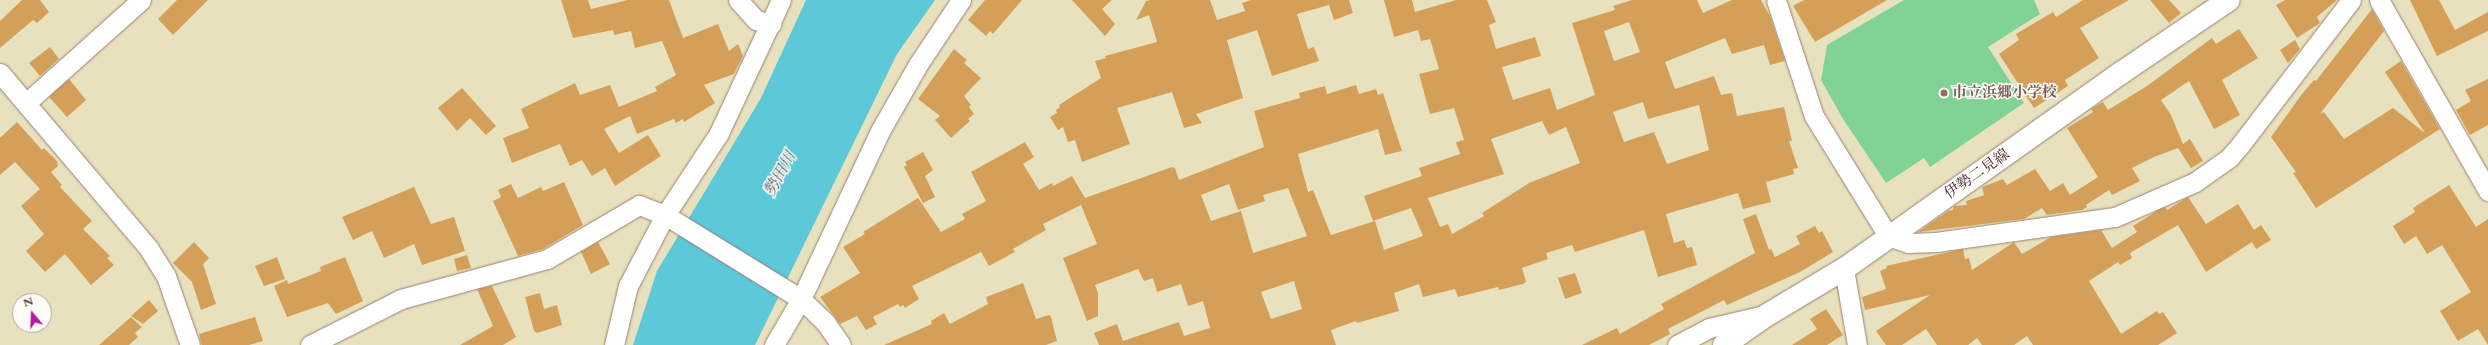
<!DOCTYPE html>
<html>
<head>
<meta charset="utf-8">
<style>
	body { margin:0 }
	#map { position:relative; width:2488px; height:345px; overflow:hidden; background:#e8e1bd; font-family:Cardo,"Noto Serif JP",serif }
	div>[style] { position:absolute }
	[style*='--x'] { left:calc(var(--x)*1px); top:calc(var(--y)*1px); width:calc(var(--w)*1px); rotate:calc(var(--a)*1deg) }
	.green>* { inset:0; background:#81d395 }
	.water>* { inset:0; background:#5dc8d8 }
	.building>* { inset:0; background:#d4a059 }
	.roads { filter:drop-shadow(0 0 1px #998074) drop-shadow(0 0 1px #998074) }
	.street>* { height:19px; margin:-9.5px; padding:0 9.5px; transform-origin:9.5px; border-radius:9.5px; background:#fff }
	.secondary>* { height:22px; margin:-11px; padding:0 11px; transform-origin:11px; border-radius:11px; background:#fff }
	.dots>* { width:11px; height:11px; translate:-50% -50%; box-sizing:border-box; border:2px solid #fdfcf7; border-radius:50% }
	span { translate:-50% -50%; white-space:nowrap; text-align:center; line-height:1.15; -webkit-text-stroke:3px #fdfcf7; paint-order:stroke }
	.education-label { font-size:15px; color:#785e54; font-weight:700 }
	.left { translate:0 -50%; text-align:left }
	.street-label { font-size:15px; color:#4a1f2b }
	.water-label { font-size:16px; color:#515a68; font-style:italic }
	.north { position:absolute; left:12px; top:293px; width:40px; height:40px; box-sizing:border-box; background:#fdfcf7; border:1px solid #b5a4a5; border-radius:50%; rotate:341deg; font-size:11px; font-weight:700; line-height:16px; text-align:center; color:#4a1f2b }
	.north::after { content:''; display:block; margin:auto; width:14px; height:18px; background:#b5179e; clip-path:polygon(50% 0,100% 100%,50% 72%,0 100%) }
</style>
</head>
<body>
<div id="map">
	<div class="green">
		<div style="clip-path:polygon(1904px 0,2034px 0,2040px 14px,1988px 47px,2024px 103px,1930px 167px,1924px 158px,1886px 183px,1843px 119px,1821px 80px,1827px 45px)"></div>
	</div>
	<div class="water">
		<div style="clip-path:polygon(806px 0,935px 0,897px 54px,755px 345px,633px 345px,657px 271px,761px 98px)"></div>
	</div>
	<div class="building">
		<div style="clip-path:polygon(22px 0,40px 0,49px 12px,37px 23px,33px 20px,0 48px,0 21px)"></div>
		<div style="clip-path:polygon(177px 0,208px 0,173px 35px,158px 19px)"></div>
		<div style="clip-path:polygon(561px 0,588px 0,591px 9px,628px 0,669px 0,683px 38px,718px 24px,729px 51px,738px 44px,743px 56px,734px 74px,704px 85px,715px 103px,684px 122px,683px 119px,676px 123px,674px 119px,637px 134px,630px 116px,604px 129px,619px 153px,648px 135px,661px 156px,615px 186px,605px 168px,592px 176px,582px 160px,570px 166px,560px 144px,512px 163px,503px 138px,529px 128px,521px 109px,575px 83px,580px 95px,610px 85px,619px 107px,657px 91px,655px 87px,676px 75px,662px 41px,635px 48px,631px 31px,614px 35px,613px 30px,573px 38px)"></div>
		<div style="clip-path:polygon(985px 0,1022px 0,993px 34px,990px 31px,986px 36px,968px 20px)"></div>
		<div style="clip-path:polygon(1072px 0,1112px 0,1102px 9px,1115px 24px,1105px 36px)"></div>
		<div style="clip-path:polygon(1150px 0,1210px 0,1217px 20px,1245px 11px,1242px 3px,1251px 0,1349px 0,1353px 13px,1334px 20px,1329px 5px,1297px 14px,1308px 49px,1314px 47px,1319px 61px,1272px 76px,1257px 30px,1227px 40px,1243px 98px,1196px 114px,1202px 123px,1184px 128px,1172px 92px,1117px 108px,1130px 144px,1082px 162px,1075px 140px,1068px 142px,1063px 127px,1058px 130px,1050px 117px,1057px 113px,1056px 110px,1060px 107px,1059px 105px,1101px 78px,1095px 61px,1106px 58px,1105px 56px,1157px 42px,1149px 15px,1136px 20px,1146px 1px)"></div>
		<div style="clip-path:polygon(evenodd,1384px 0,1412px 0,1415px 12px,1456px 0,1487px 0,1496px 22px,1489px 25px,1496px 49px,1535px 37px,1541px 56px,1502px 67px,1513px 100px,1550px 88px,1557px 110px,1595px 95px,1572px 23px,1615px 10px,1613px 6px,1632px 0,1697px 0,1703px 13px,1732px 0,1761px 0,1770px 16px,1785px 61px,1770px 65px,1764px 45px,1732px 54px,1725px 38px,1665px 62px,1675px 89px,1714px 76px,1721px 95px,1732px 93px,1737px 116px,1784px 107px,1792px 141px,1789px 141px,1798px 168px,1793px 169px,1794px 174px,1766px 182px,1771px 202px,1743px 209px,1738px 193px,1666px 214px,1674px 243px,1684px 240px,1687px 248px,1692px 247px,1697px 265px,1658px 277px,1644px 230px,1575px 252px,1572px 245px,1546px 253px,1548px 259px,1522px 268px,1526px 282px,1523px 284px,1499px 290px,1498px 287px,1458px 297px,1455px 289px,1423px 297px,1419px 284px,1394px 293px,1399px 311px,1357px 323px,1356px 321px,1331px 330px,1336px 345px,1099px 345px,1094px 333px,1117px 324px,1123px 341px,1179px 322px,1184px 336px,1210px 328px,1203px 301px,1188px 306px,1181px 284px,1157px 292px,1153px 278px,1144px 281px,1138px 269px,1095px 285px,1098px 293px,1098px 316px,1087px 321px,1063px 258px,1097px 244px,1081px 205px,1043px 224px,1046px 230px,1013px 249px,1015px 252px,989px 266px,981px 252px,912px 286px,919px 299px,905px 308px,903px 305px,900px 307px,898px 304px,873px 317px,877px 324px,866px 330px,857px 316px,840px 324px,820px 297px,860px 273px,843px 247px,865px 234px,863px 232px,918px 198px,941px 232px,965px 219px,962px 214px,986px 201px,971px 172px,1025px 142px,1034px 157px,1023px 164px,1039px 190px,1052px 183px,1053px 186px,1072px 176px,1085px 198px,1172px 167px,1175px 168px,1179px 180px,1264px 147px,1254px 111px,1300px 98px,1299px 93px,1325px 86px,1327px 94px,1356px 85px,1359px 94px,1376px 89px,1378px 95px,1383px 93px,1402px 151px,1385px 155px,1378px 129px,1298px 154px,1308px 192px,1313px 190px,1331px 235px,1375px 221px,1384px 250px,1423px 236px,1411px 208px,1373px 221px,1364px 196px,1422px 176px,1419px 168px,1460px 154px,1456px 142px,1464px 140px,1454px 108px,1430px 114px,1419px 74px,1439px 69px,1430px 39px,1421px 41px,1418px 30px,1394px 37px,1384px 0,1629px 22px,1640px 52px,1614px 61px,1604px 31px,1629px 22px,1384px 0,1643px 102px,1648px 119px,1699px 105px,1709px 150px,1667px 164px,1654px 132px,1624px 142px,1613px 112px,1643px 102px,1384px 0,1542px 121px,1549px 135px,1566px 127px,1580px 163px,1529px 183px,1482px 213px,1484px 216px,1452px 234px,1448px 224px,1440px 227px,1428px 198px,1504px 174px,1491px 139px,1542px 121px,1384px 0,1229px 184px,1238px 210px,1265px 201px,1263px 195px,1288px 188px,1307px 236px,1253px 253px,1241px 211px,1211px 221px,1201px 195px,1229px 184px,1384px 0,1294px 281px,1302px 309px,1271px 319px,1261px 292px,1294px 281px)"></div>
		<div style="clip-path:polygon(1804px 0,1887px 0,1815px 42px,1793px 6px)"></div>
		<div style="clip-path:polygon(2083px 0,2129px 0,2080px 28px,2099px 58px,2065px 80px,2068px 86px,2034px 108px,1999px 54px,2019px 40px,2016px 34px,2053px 12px,2056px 17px)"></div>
		<div style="clip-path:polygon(2150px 0,2169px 0,2181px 13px,2169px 23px)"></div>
		<div style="clip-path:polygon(2285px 0,2337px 0,2317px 17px,2320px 23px,2297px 38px,2276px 5px)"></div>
		<div style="clip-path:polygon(2410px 0,2439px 0,2455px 30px,2488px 12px,2488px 31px,2437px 56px)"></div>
		<div style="clip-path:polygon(2372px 9px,2384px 31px,2320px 114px,2324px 112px,2344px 139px,2393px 108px,2425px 133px,2385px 72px,2401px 61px,2440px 129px,2316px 208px,2293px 173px,2296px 172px,2271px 137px,2302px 94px,2314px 80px,2316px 81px)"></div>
		<div style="clip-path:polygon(2239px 29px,2258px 58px,2222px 80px,2240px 115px,2214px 129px,2189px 81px,2161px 100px,2171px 115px,2183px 144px,2190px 139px,2203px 161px,2191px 168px,2178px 148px,2154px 157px,2132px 168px,2140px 181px,2112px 195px,2109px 190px,2086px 205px,2087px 207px,2082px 210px,2047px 215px,2042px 208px,2024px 219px,1918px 232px,1948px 211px,1953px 210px,1954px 206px,1967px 205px,1966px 201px,1984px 195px,1982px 187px,2003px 179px,2007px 185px,2035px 169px,2050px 191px,2063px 183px,2070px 195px,2098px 177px,2067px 128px,2093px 112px,2091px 109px,2103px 102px,2108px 110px,2147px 86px,2212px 38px,2216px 44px)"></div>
		<div style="clip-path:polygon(2295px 40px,2300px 49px,2288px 63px,2280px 50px)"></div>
		<div style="clip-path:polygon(50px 47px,59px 59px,40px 76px,29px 63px)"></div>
		<div style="clip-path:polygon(954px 49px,967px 60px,964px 63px,981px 78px,964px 96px,971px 105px,969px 107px,974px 114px,968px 119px,970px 121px,951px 138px,935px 120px,940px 116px,918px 99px)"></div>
		<div style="clip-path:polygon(69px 79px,86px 100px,67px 117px,49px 97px)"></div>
		<div style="clip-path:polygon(2488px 79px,2488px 125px,2470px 135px,2456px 110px,2471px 101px,2465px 90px)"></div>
		<div style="clip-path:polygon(462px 88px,496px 126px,486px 135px,470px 118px,457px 131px,438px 108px)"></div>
		<div style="clip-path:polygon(17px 122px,42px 150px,44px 148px,57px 161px,58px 166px,51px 172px,62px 185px,60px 187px,92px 221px,83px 229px,110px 256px,107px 258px,114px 265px,91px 285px,65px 254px,45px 272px,26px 251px,44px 234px,21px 206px,40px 189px,15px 162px,0 175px,0 138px)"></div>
		<div style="clip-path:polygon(923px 152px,933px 170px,925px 176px,935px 197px,923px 203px,904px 167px,907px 165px,905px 162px)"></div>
		<div style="clip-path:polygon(564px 182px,583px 225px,543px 249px,518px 256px,493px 201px,501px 197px,498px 190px,511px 184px,518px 198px,541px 187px,543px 191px)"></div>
		<div style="clip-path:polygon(2449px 185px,2476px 227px,2488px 219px,2488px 345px,2478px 329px,2458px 341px,2440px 311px,2471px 292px,2442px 245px,2427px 254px,2416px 236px,2404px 244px,2393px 226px,2415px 212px,2413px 208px)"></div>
		<div style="clip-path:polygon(414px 187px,431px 224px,454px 217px,465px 251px,422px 265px,414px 244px,384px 258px,372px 231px,353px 240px,342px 217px)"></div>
		<div style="clip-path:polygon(2188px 197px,2206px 224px,2238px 204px,2254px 230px,2261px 225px,2271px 240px,2256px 249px,2252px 242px,2206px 272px,2178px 225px,2130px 253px,2132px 258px,2120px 265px,2118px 262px,2089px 281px,2121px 334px,2157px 311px,2159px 314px,2163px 312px,2177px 333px,2158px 345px,2033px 345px,2027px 336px,2014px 345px,1982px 345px,1977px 338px,1968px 345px,1937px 345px,1926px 329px,1902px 345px,1886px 345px,1876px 331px,1930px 295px,1865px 310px,1862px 297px,1886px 289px,1880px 271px,1887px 268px,1886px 266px,1963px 249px,1965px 259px,1969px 258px,1972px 270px,2014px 242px,2022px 254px,2051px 237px,2101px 230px,2112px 248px,2137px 232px,2133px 226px,2160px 209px,2165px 207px,2167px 210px)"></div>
		<div style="clip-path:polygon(1756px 214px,1769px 250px,1771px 249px,1775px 257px,1800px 244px,1796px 236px,1815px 226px,1819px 233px,1822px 231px,1833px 252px,1800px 272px,1727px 305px,1724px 300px,1668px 329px,1670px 334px,1649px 345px,1582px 345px,1617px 328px,1620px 334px,1664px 309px,1661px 304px,1755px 253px,1743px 219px)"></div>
		<div style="clip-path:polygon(194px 242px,209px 258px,203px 264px,216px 304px,201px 310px,192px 282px,173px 263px)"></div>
		<div style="clip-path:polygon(598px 242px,610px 264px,591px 274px,581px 252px)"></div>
		<div style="clip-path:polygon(467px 255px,471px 268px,457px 271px,454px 259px)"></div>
		<div style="clip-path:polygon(277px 257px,285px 279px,264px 286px,255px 266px)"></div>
		<div style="clip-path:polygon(345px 257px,363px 301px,336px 314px,328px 303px,287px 317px,274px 286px,287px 280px,288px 284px,321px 271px,320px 267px)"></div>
		<div style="clip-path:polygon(1575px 273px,1582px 293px,1565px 299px,1558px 278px)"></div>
		<div style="clip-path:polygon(1023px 283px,1036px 319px,1049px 315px,1051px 317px,1057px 341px,1046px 345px,884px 345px,932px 324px,931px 321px,944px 313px,950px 324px,988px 304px,986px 297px)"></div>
		<div style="clip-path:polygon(492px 286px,516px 337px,503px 345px,460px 345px,493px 326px,477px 289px)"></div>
		<div style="clip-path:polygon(540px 293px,544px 309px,557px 305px,562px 325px,537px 333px,534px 331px,525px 297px)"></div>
		<div style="clip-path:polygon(149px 300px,158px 311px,143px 324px,131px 316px)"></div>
		<div style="clip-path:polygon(1826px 309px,1843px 335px,1827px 345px,1792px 345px,1817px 329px,1810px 319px)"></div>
		<div style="clip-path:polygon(131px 317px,142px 327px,135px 333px,138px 337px,129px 345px,99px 345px)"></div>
		<div style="clip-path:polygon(255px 317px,263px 341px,249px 345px,202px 345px,199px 334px)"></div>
	</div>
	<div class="roads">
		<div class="street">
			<div style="--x:738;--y:0;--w:27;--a:48"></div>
			<div style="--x:756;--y:20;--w:16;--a:15"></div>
			<div style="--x:1776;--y:0;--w:122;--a:71.9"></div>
			<div style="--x:1814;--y:116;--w:141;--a:58.3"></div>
			<div style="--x:1888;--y:236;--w:21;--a:19"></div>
			<div style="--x:1908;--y:243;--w:28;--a:-2"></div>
			<div style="--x:1936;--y:242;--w:181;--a:-8"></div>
			<div style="--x:2115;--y:217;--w:87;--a:-23.6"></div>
			<div style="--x:2195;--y:182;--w:42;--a:-35.2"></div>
			<div style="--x:2229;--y:158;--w:18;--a:-49"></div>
			<div style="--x:2241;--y:144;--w:181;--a:-52.6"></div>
			<div style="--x:2379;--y:0;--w:220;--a:60.3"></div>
			<div style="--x:0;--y:73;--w:231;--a:49.7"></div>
			<div style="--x:149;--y:249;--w:32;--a:58"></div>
			<div style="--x:166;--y:276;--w:73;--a:70.8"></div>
			<div style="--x:26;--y:103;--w:154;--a:-41.8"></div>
			<div style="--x:1844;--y:269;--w:77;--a:80.3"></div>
			<div style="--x:310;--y:345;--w:102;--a:-26.8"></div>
			<div style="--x:401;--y:299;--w:151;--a:-15.3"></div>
			<div style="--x:547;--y:259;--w:107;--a:-30.4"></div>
			<div style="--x:639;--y:205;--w:28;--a:21"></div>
			<div style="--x:665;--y:215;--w:160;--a:31.7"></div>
			<div style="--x:801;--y:299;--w:33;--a:44"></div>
			<div style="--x:825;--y:322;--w:28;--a:55"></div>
			<div style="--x:614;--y:345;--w:61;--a:-76.7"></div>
			<div style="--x:628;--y:286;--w:80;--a:-62.5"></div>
			<div style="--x:665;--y:215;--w:98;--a:-56.6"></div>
			<div style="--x:719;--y:133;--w:147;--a:-65"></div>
			<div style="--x:774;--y:345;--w:53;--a:-59.6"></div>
			<div style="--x:801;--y:299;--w:186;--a:-64.8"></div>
			<div style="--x:880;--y:131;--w:78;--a:-60.2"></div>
			<div style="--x:919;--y:63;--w:76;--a:-56.3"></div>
			<div style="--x:1677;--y:345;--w:36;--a:-28"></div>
			<div style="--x:1709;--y:328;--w:57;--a:-13.3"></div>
		</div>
		<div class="secondary">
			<div style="--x:1724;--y:345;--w:52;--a:-34.9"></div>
			<div style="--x:1767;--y:315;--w:90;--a:-30.9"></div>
			<div style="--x:1844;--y:269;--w:339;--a:-35.3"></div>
			<div style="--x:2121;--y:73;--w:130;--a:-34.1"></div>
		</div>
	</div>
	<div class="dots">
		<div style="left:1944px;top:93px;background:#8d6e63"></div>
	</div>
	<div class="education-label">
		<span class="left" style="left:1952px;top:93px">市立浜郷小学校</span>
	</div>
	<div class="street-label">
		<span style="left:1977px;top:174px;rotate:-35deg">伊勢二見線</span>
	</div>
	<div class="water-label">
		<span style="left:780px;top:174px;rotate:-61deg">勢田川</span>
	</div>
	<div class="north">N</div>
</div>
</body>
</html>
